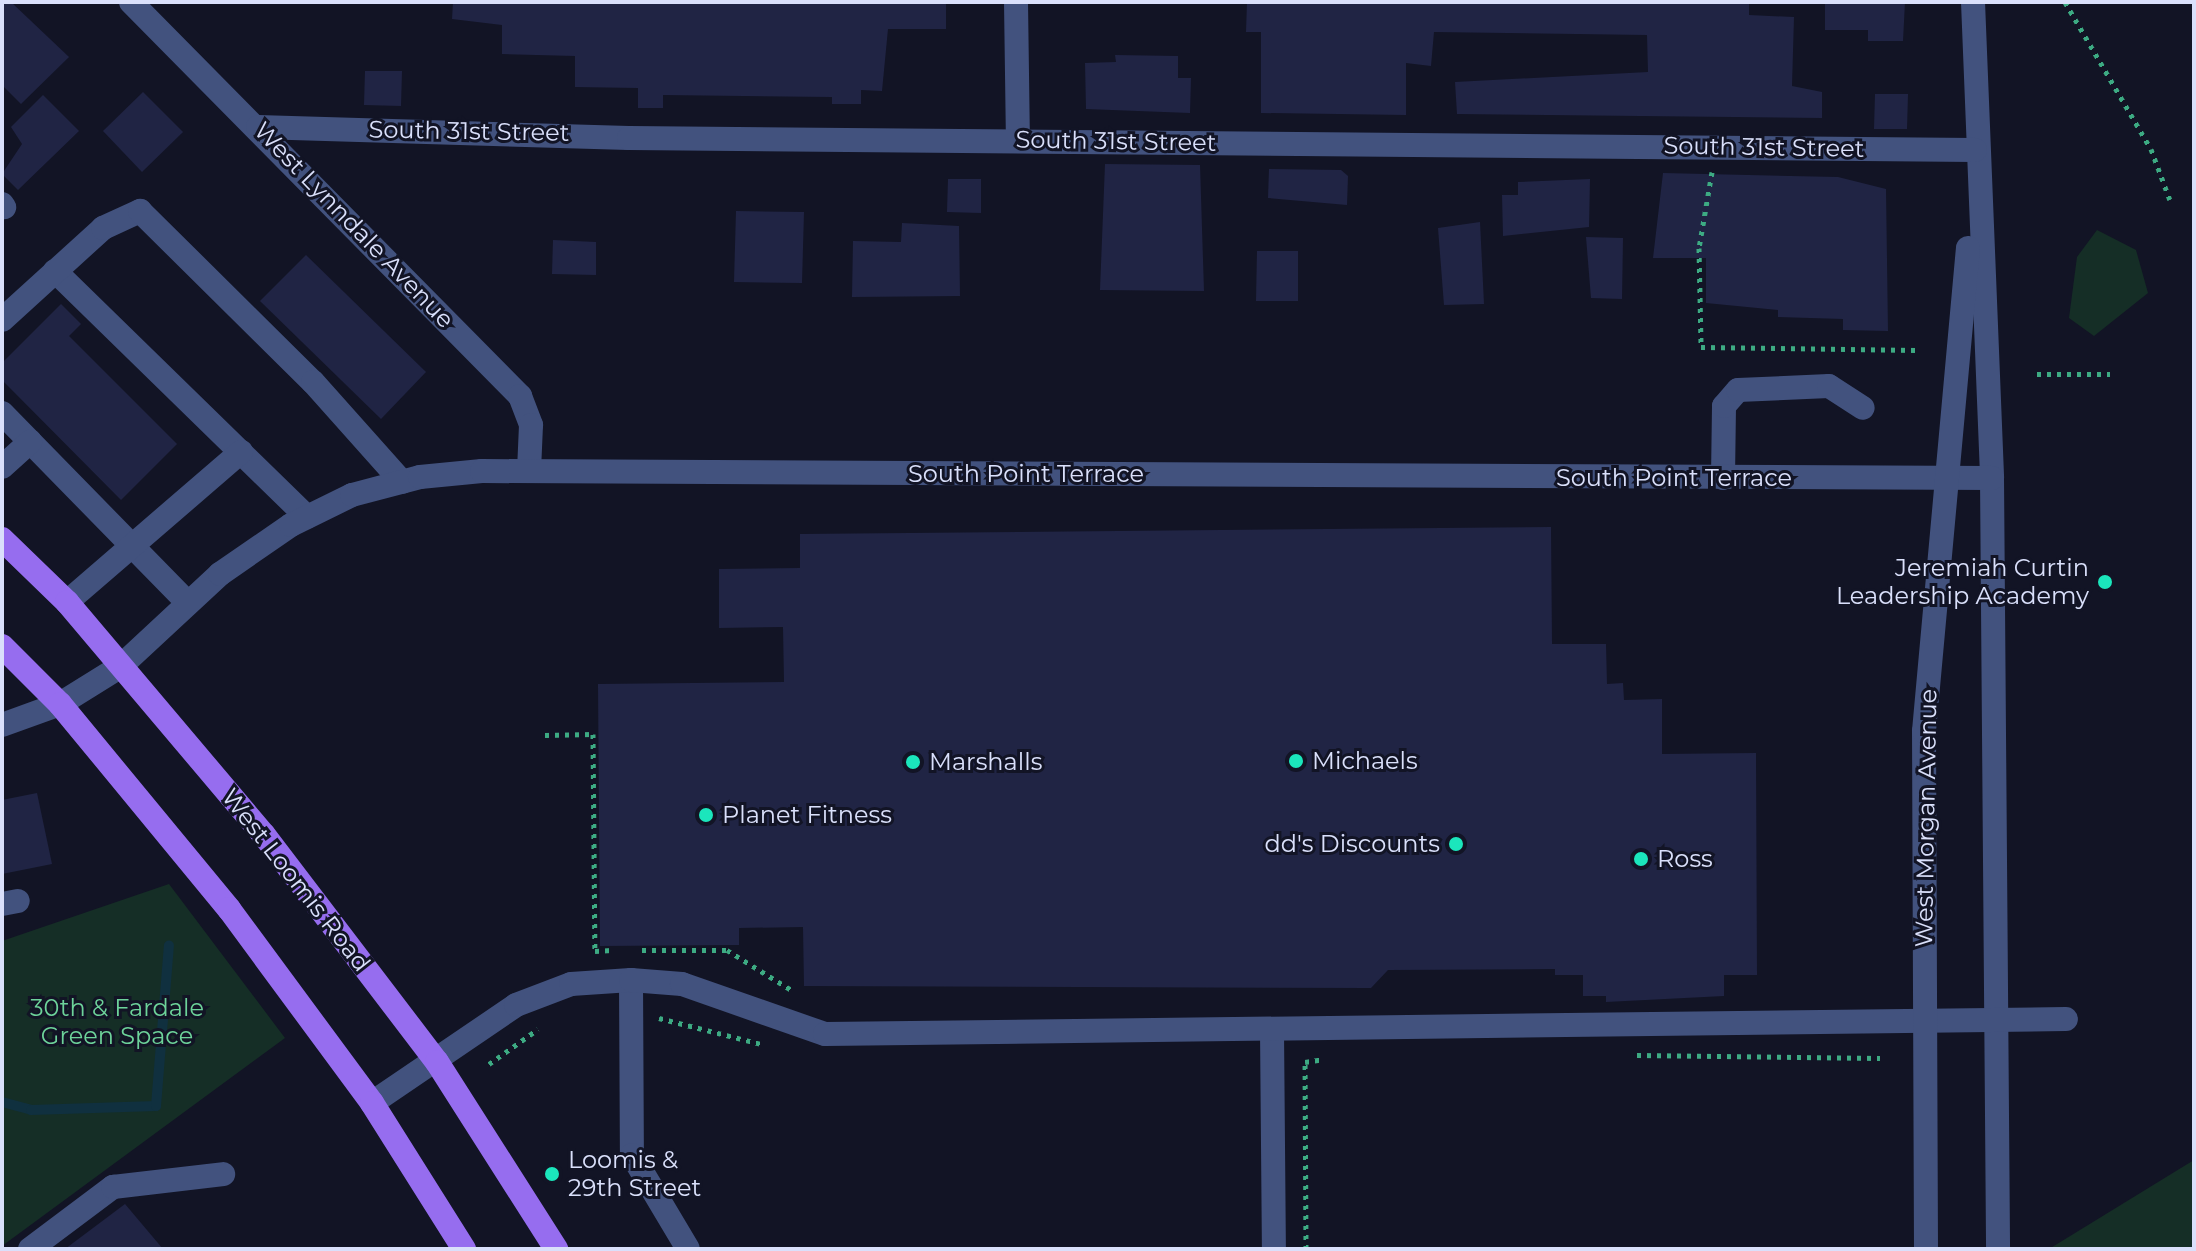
<!DOCTYPE html>
<html>
<head>
<meta charset="utf-8">
<style>
	body { margin:0 }
	#map { position:relative; width:2196px; height:1251px; overflow:hidden; background:#121425; font-family:Montserrat,sans-serif }
	div>[style] { position:absolute }
	[style*='--x'] { left:calc(var(--x)*1px); top:calc(var(--y)*1px); width:calc(var(--w)*1px); rotate:calc(var(--a)*1deg) }
	.green>* { inset:0; background:#152e26 }
	.stream>* { height:10px; margin:-5px; padding:0 5px; transform-origin:5px; border-radius:5px; background:#10303f }
	.building>* { inset:0; background:#202444 }
	.path>* { height:5px; margin-top:-2.5px; transform-origin:0; background:repeating-linear-gradient(90deg,#3dab83 0 4px,transparent 0 10px) }
	.minor>* { height:24px; margin:-12px; padding:0 12px; transform-origin:12px; border-radius:12px; background:#42527e }
	.major>* { height:24px; margin:-12px; padding:0 12px; transform-origin:12px; border-radius:12px; background:#966def }
	.dots>* { width:22px; height:22px; translate:-50% -50%; box-sizing:border-box; border:4px solid #121425; border-radius:50% }
	span { translate:-50% -50%; white-space:nowrap; text-align:center; line-height:1.15; -webkit-text-stroke:6px #121425; paint-order:stroke }
	.street-label { font-size:24px; color:#dae0fb }
	.poi-label { font-size:24px; color:#dae0fb }
	.right { translate:-100% -50%; text-align:right }
	.left { translate:0 -50%; text-align:left }
	.park-label { font-size:24px; color:#6dd39a }
	.frame { position:absolute; inset:0; border:4px solid #dae0fb; pointer-events:none }
</style>
</head>
<body>
<div id="map">
	<div class="green">
		<div style="clip-path:polygon(2097px 230px,2136px 250px,2148px 293px,2094px 336px,2069px 318px,2077px 257px)"></div>
		<div style="clip-path:polygon(169px 884px,285px 1038px,2px 1246px,2px 941px)"></div>
		<div style="clip-path:polygon(2194px 1160px,2194px 1249px,2049px 1249px)"></div>
	</div>
	<div class="stream">
		<div style="--x:2;--y:1102;--w:30;--a:15"></div>
		<div style="--x:31;--y:1110;--w:125;--a:-1.8"></div>
		<div style="--x:156;--y:1106;--w:161;--a:-85.4"></div>
	</div>
	<div class="building">
		<div style="clip-path:polygon(2px 2px,11px 2px,69px 57px,21px 104px,2px 85px)"></div>
		<div style="clip-path:polygon(453px 2px,946px 2px,946px 29px,888px 29px,882px 91px,861px 90px,861px 104px,832px 104px,832px 97px,663px 95px,663px 108px,638px 108px,638px 88px,575px 87px,575px 56px,502px 54px,502px 25px,452px 19px)"></div>
		<div style="clip-path:polygon(1247px 2px,1749px 2px,1749px 15px,1794px 17px,1792px 86px,1822px 92px,1822px 118px,1457px 114px,1455px 82px,1648px 72px,1647px 35px,1434px 32px,1431px 66px,1406px 63px,1406px 115px,1261px 113px,1261px 32px,1246px 32px)"></div>
		<div style="clip-path:polygon(1825px 2px,1905px 2px,1903px 41px,1868px 41px,1868px 30px,1825px 30px)"></div>
		<div style="clip-path:polygon(1115px 55px,1178px 56px,1178px 78px,1191px 78px,1190px 113px,1086px 109px,1085px 63px,1116px 62px)"></div>
		<div style="clip-path:polygon(365px 71px,402px 71px,401px 106px,364px 105px)"></div>
		<div style="clip-path:polygon(143px 92px,183px 132px,142px 172px,103px 131px)"></div>
		<div style="clip-path:polygon(1875px 94px,1908px 94px,1907px 129px,1874px 129px)"></div>
		<div style="clip-path:polygon(43px 95px,79px 131px,18px 190px,2px 174px,22px 144px,11px 127px)"></div>
		<div style="clip-path:polygon(1105px 164px,1200px 165px,1204px 291px,1100px 290px)"></div>
		<div style="clip-path:polygon(1269px 169px,1341px 170px,1348px 176px,1347px 205px,1268px 198px)"></div>
		<div style="clip-path:polygon(1663px 173px,1838px 177px,1886px 189px,1888px 331px,1843px 330px,1843px 319px,1778px 317px,1778px 310px,1706px 303px,1706px 258px,1653px 258px)"></div>
		<div style="clip-path:polygon(948px 179px,981px 179px,981px 213px,947px 212px)"></div>
		<div style="clip-path:polygon(1590px 179px,1589px 227px,1503px 236px,1502px 195px,1518px 195px,1518px 182px)"></div>
		<div style="clip-path:polygon(736px 211px,804px 212px,802px 283px,734px 282px)"></div>
		<div style="clip-path:polygon(1480px 222px,1484px 304px,1444px 305px,1438px 228px)"></div>
		<div style="clip-path:polygon(902px 223px,959px 226px,960px 296px,852px 297px,853px 241px,901px 242px)"></div>
		<div style="clip-path:polygon(1586px 237px,1623px 238px,1622px 299px,1591px 298px)"></div>
		<div style="clip-path:polygon(553px 240px,596px 242px,596px 275px,552px 274px)"></div>
		<div style="clip-path:polygon(1257px 251px,1298px 251px,1298px 301px,1256px 301px)"></div>
		<div style="clip-path:polygon(306px 255px,426px 372px,381px 419px,260px 301px)"></div>
		<div style="clip-path:polygon(61px 304px,81px 324px,69px 336px,177px 444px,121px 500px,2px 380px,2px 363px)"></div>
		<div style="clip-path:polygon(1551px 527px,1552px 644px,1606px 644px,1607px 684px,1623px 683px,1624px 700px,1662px 699px,1662px 754px,1756px 753px,1757px 975px,1724px 975px,1724px 996px,1606px 1002px,1606px 996px,1583px 996px,1583px 975px,1555px 975px,1555px 969px,1388px 970px,1371px 988px,804px 986px,803px 927px,739px 928px,739px 945px,600px 946px,598px 684px,784px 682px,783px 627px,719px 628px,719px 569px,800px 568px,800px 534px)"></div>
		<div style="clip-path:polygon(37px 793px,52px 864px,2px 874px,2px 800px)"></div>
		<div style="clip-path:polygon(125px 1204px,163px 1249px,65px 1249px)"></div>
	</div>
	<div class="path">
		<div style="--x:2065;--y:2;--w:170;--a:59.7"></div>
		<div style="--x:2151;--y:149;--w:54;--a:69.6"></div>
		<div style="--x:1712;--y:172;--w:77;--a:99.7"></div>
		<div style="--x:1699;--y:248;--w:99;--a:88.8"></div>
		<div style="--x:1701;--y:347;--w:215;--a:0.8"></div>
		<div style="--x:2037;--y:374;--w:73;--a:0"></div>
		<div style="--x:545;--y:735;--w:48;--a:-1.2"></div>
		<div style="--x:593;--y:734;--w:217;--a:89.5"></div>
		<div style="--x:595;--y:951;--w:17;--a:-3"></div>
		<div style="--x:642;--y:950;--w:85;--a:0"></div>
		<div style="--x:727;--y:950;--w:78;--a:31.8"></div>
		<div style="--x:659;--y:1018;--w:105;--a:14.3"></div>
		<div style="--x:1637;--y:1055;--w:243;--a:0.7"></div>
		<div style="--x:489;--y:1064;--w:60;--a:-35.5"></div>
		<div style="--x:1306;--y:1249;--w:187;--a:-90.3"></div>
		<div style="--x:1305;--y:1062;--w:18;--a:-9"></div>
	</div>
	<div class="minor">
		<div style="--x:131;--y:2;--w:554;--a:45.37"></div>
		<div style="--x:520;--y:396;--w:31;--a:69"></div>
		<div style="--x:531;--y:425;--w:46;--a:92.5"></div>
		<div style="--x:1016;--y:2;--w:138;--a:89.2"></div>
		<div style="--x:1973;--y:2;--w:476;--a:87.7"></div>
		<div style="--x:1992;--y:478;--w:771;--a:89.55"></div>
		<div style="--x:258;--y:127;--w:371;--a:1.7"></div>
		<div style="--x:629;--y:138;--w:1346;--a:0.51"></div>
		<div style="--x:2;--y:204;--w:4;--a:56"></div>
		<div style="--x:55;--y:271;--w:352;--a:44.3"></div>
		<div style="--x:2;--y:320;--w:137;--a:-42.3"></div>
		<div style="--x:103;--y:228;--w:41;--a:-24.7"></div>
		<div style="--x:140;--y:211;--w:243;--a:44.7"></div>
		<div style="--x:313;--y:382;--w:134;--a:48.3"></div>
		<div style="--x:2;--y:413;--w:266;--a:45.6"></div>
		<div style="--x:2;--y:467;--w:38;--a:-42"></div>
		<div style="--x:1723;--y:478;--w:72;--a:-89.2"></div>
		<div style="--x:1724;--y:406;--w:21;--a:-49"></div>
		<div style="--x:1738;--y:390;--w:91;--a:-2.5"></div>
		<div style="--x:1829;--y:386;--w:40;--a:32.9"></div>
		<div style="--x:67;--y:602;--w:230;--a:-40.8"></div>
		<div style="--x:2;--y:725;--w:62;--a:-19.9"></div>
		<div style="--x:60;--y:704;--w:72;--a:-31.9"></div>
		<div style="--x:121;--y:666;--w:135;--a:-42.9"></div>
		<div style="--x:220;--y:574;--w:86;--a:-34.6"></div>
		<div style="--x:291;--y:525;--w:68;--a:-26.2"></div>
		<div style="--x:352;--y:495;--w:70;--a:-14.8"></div>
		<div style="--x:420;--y:477;--w:62;--a:-5.5"></div>
		<div style="--x:482;--y:471;--w:1510;--a:0.27"></div>
		<div style="--x:2;--y:904;--w:16;--a:-11"></div>
		<div style="--x:631;--y:980;--w:175;--a:89.7"></div>
		<div style="--x:632;--y:1155;--w:109;--a:59.2"></div>
		<div style="--x:1272;--y:1030;--w:219;--a:89.5"></div>
		<div style="--x:372;--y:1103;--w:174;--a:-34.2"></div>
		<div style="--x:516;--y:1005;--w:59;--a:-20.9"></div>
		<div style="--x:571;--y:984;--w:60;--a:-3.8"></div>
		<div style="--x:631;--y:980;--w:51;--a:4.5"></div>
		<div style="--x:682;--y:984;--w:151;--a:19.3"></div>
		<div style="--x:825;--y:1034;--w:1241;--a:-0.69"></div>
		<div style="--x:30;--y:1249;--w:104;--a:-36.8"></div>
		<div style="--x:113;--y:1187;--w:111;--a:-6.7"></div>
		<div style="--x:1926;--y:1249;--w:518;--a:-90.22"></div>
		<div style="--x:1924;--y:731;--w:485;--a:-84.8"></div>
	</div>
	<div class="major">
		<div style="--x:2;--y:539;--w:91;--a:44.1"></div>
		<div style="--x:67;--y:602;--w:305;--a:49.8"></div>
		<div style="--x:264;--y:835;--w:285;--a:52.7"></div>
		<div style="--x:437;--y:1062;--w:222;--a:57.5"></div>
		<div style="--x:2;--y:646;--w:82;--a:45"></div>
		<div style="--x:60;--y:704;--w:266;--a:50.5"></div>
		<div style="--x:229;--y:909;--w:241;--a:53.6"></div>
		<div style="--x:372;--y:1103;--w:173;--a:57.8"></div>
	</div>
	<div class="dots">
		<div style="left:2105px;top:582px;background:#1be6bc"></div>
		<div style="left:1296px;top:761px;background:#1be6bc"></div>
		<div style="left:913px;top:762px;background:#1be6bc"></div>
		<div style="left:706px;top:815px;background:#1be6bc"></div>
		<div style="left:1456px;top:844px;background:#1be6bc"></div>
		<div style="left:1641px;top:859px;background:#1be6bc"></div>
		<div style="left:552px;top:1174px;background:#1be6bc"></div>
	</div>
	<div class="street-label">
		<span style="left:469px;top:131px;rotate:1deg">South 31st Street</span>
		<span style="left:1116px;top:141px;rotate:1deg">South 31st Street</span>
		<span style="left:1764px;top:147px;rotate:1deg">South 31st Street</span>
		<span style="left:354px;top:225px;rotate:46deg">West Lynndale Avenue</span>
		<span style="left:1026px;top:474px">South Point Terrace</span>
		<span style="left:1674px;top:478px">South Point Terrace</span>
		<span style="left:1926px;top:818px;rotate:-89deg">West Morgan Avenue</span>
		<span style="left:296px;top:880px;rotate:52deg">West Loomis Road</span>
	</div>
	<div class="poi-label">
		<span class="right" style="left:2089px;top:582px">Jeremiah Curtin<br>Leadership Academy</span>
		<span class="left" style="left:1312px;top:761px">Michaels</span>
		<span class="left" style="left:929px;top:762px">Marshalls</span>
		<span class="left" style="left:722px;top:815px">Planet Fitness</span>
		<span class="right" style="left:1440px;top:844px">dd's Discounts</span>
		<span class="left" style="left:1657px;top:859px">Ross</span>
		<span class="left" style="left:568px;top:1174px">Loomis &amp;<br>29th Street</span>
	</div>
	<div class="park-label">
		<span style="left:117px;top:1022px">30th &amp; Fardale<br>Green Space</span>
	</div>
	<div class="frame"></div>
</div>
</body>
</html>
